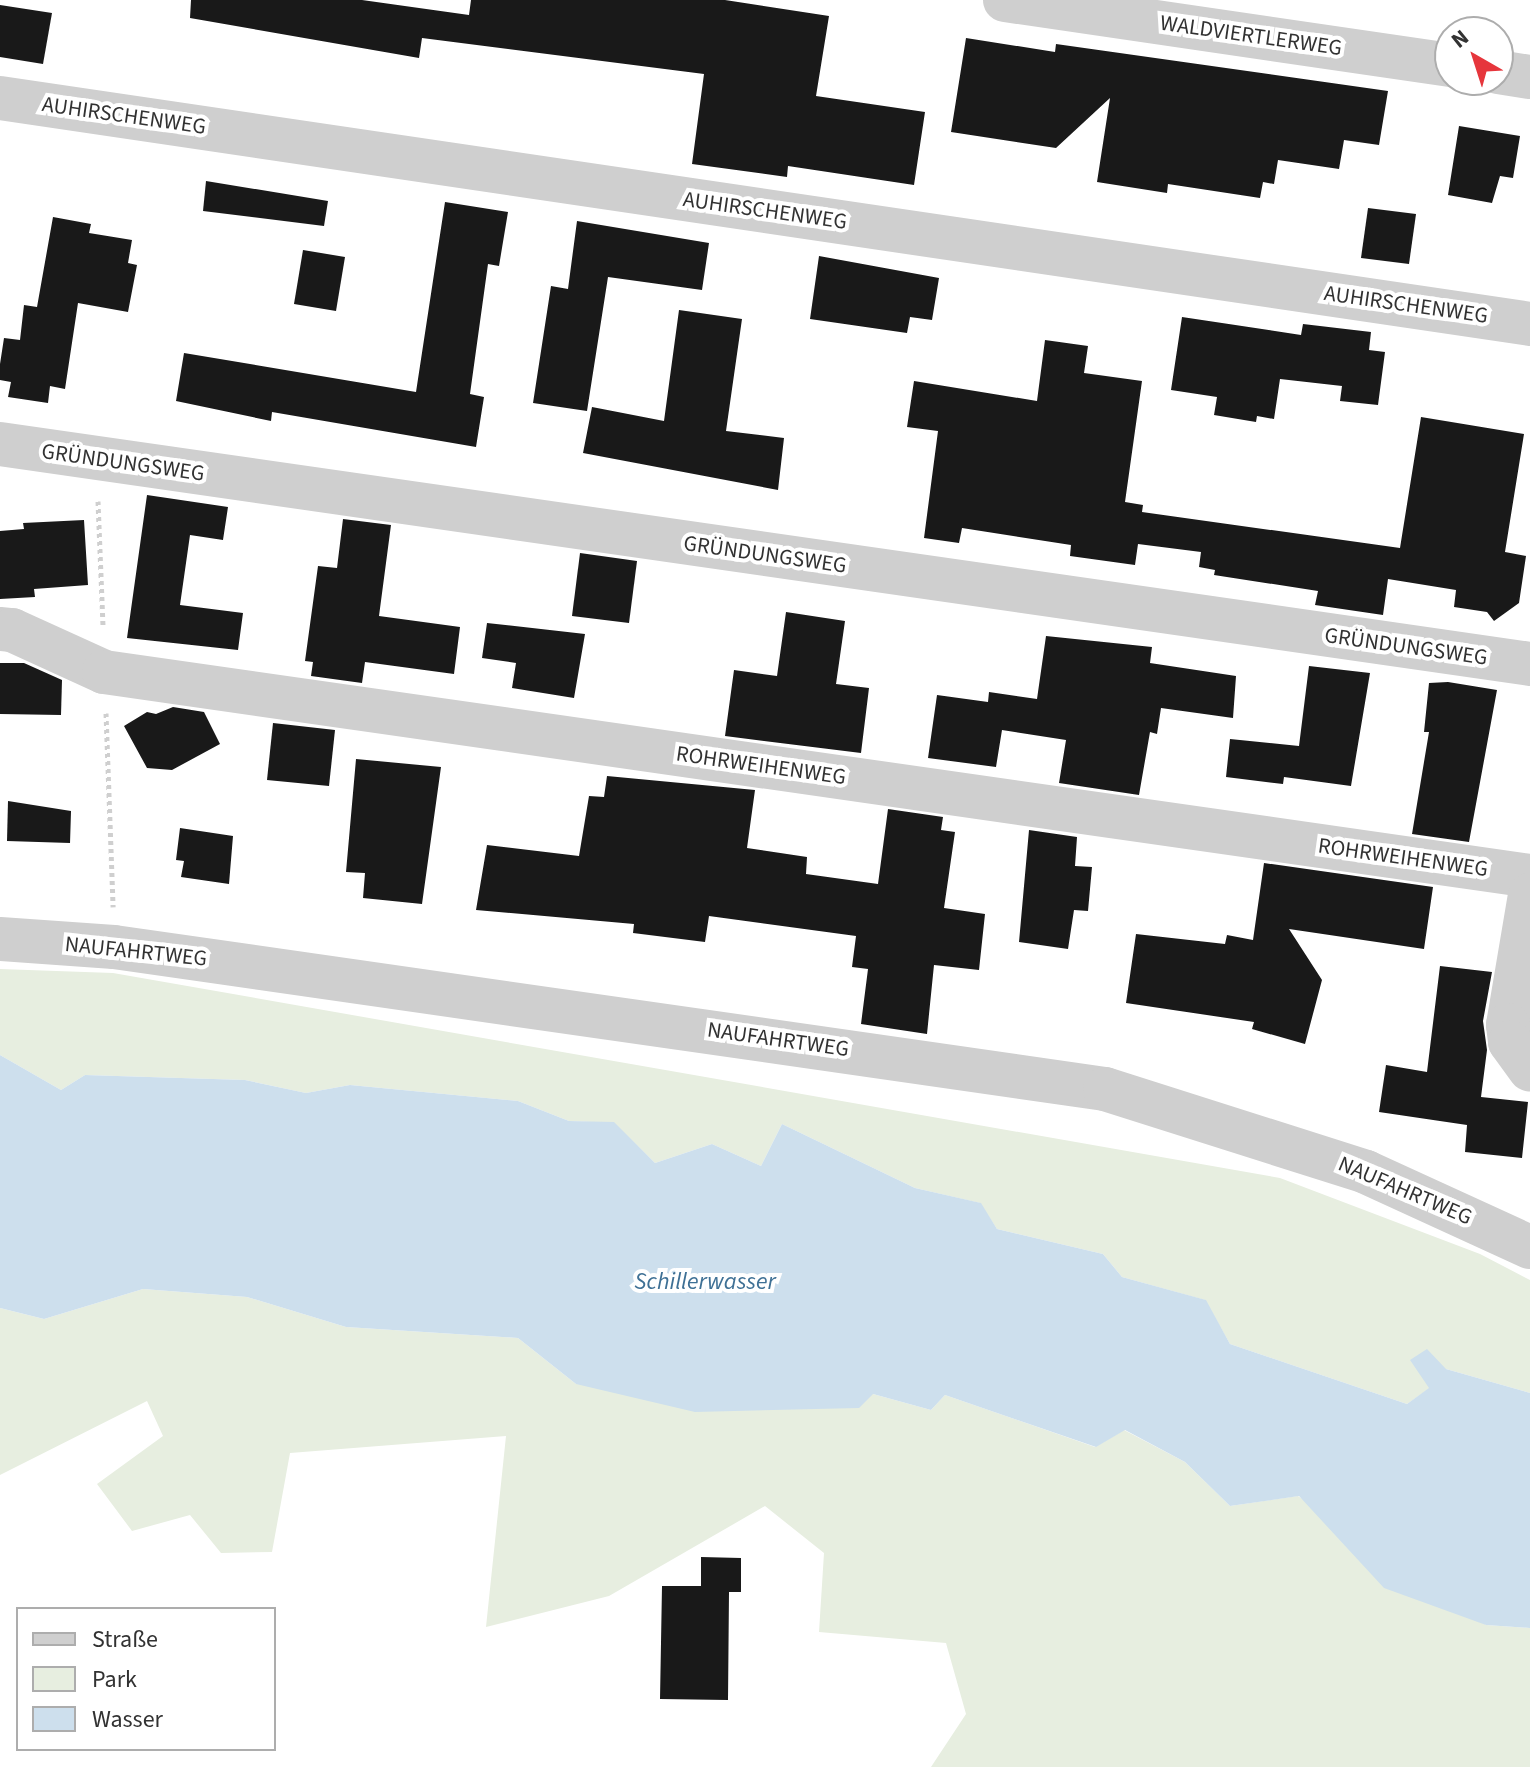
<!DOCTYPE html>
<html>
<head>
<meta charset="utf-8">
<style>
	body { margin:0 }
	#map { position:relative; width:1530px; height:1767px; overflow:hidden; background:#fff; font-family:"Source Sans 3",sans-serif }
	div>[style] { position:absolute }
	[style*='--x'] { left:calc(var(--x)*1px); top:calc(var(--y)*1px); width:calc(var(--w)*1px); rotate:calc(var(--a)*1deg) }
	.green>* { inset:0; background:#e7eee0 }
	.water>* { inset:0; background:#cddfed }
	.building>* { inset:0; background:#191919 }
	.path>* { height:5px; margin-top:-2.5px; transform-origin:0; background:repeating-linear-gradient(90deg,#cfcfcf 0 4px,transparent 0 8px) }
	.minor>* { height:44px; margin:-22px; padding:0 22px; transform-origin:22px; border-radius:22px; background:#cfcfcf }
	span { translate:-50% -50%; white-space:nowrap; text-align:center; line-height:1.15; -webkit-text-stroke:8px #fff; paint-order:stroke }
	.street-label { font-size:22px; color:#323232 }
	.water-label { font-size:24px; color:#3e7095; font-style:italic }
	.legend { position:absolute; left:16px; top:1607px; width:260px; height:144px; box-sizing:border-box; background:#fff; border:2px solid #adadad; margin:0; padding:10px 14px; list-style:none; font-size:24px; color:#323232 }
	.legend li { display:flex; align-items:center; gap:16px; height:40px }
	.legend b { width:40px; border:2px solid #adadad }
	.north { position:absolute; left:1434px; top:16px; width:80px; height:80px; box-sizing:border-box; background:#fff; border:2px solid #adadad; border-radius:50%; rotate:321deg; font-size:22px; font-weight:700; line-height:32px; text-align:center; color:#323232 }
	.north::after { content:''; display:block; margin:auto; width:28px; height:36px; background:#e6363c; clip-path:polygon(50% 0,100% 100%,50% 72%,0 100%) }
</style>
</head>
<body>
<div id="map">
	<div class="green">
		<div style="clip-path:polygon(0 969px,113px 973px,1280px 1178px,1480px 1254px,1530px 1280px,1530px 1393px,1446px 1369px,1430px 1388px,1407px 1404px,1230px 1344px,1205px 1300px,1122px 1277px,1103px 1254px,997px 1229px,980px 1203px,915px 1188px,782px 1124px,761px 1166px,712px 1144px,655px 1163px,614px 1123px,569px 1121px,518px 1101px,350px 1085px,306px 1093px,245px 1080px,85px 1075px,61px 1090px,0 1055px)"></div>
		<div style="clip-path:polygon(143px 1289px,247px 1297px,346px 1327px,518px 1338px,576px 1384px,873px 1394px,931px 1410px,945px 1395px,1095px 1447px,1124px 1430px,1185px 1462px,1230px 1506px,1298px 1496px,1486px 1625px,1530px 1628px,1530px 1767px,931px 1767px,966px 1714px,946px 1643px,819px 1632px,824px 1553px,765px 1506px,609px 1596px,486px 1627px,506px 1436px,290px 1453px,272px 1552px,221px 1553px,190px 1515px,132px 1531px,97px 1484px,163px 1436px,147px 1401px,0 1475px,0 1308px,44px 1319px)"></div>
	</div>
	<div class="water">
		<div style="clip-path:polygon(0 1055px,61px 1090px,85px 1075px,245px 1080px,306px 1093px,350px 1085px,518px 1101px,569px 1121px,614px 1122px,655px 1163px,712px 1144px,761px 1166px,782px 1124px,915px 1188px,981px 1203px,997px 1229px,1103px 1254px,1122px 1277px,1206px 1300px,1230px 1344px,1407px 1404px,1429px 1388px,1410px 1360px,1427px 1349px,1446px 1369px,1530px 1393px,1530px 1628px,1486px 1625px,1384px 1588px,1299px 1496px,1230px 1506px,1185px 1462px,1125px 1430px,1096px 1447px,945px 1395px,931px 1410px,873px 1394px,859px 1408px,695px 1412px,576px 1384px,518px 1338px,346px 1327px,247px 1297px,143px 1289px,44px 1319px,0 1308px)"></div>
	</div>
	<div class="building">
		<div style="clip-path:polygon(191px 0,362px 0,469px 15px,471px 0,725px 0,829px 16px,816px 96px,925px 112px,914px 185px,788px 166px,787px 177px,692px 164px,704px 74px,422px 38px,419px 58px,190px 18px)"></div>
		<div style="clip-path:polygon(0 5px,52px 13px,43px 64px,0 57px)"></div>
		<div style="clip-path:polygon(966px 38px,1055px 52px,1056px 44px,1388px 91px,1379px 145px,1344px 140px,1339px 169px,1278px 160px,1274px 184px,1263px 182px,1260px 198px,1168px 184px,1167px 193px,1097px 182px,1110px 98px,1056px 148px,951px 132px)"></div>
		<div style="clip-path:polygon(1459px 126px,1520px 136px,1513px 178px,1500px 176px,1492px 203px,1448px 195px)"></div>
		<div style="clip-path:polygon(206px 181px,328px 201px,324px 226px,203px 211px)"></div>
		<div style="clip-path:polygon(445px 202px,508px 212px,499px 266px,488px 264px,470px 394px,484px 397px,476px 447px,272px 412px,271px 421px,176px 401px,184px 353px,416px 392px)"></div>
		<div style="clip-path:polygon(1368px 208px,1416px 214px,1409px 264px,1361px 258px)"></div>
		<div style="clip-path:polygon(53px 217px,91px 224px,89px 233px,132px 240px,128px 263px,137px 265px,128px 312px,78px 303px,65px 389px,50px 386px,48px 403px,8px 397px,11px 382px,0 380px,0 364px,4px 338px,20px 340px,24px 305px,37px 307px)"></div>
		<div style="clip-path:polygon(577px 221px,709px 243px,702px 290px,608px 277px,587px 411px,533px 403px,551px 286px,568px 289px)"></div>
		<div style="clip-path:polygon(303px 250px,345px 257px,336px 311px,294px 304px)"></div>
		<div style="clip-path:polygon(819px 256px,939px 278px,932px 320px,910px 317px,907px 333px,810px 319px)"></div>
		<div style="clip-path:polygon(679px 310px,742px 319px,726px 431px,784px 438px,778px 490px,583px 453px,592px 407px,664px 421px)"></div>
		<div style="clip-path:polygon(1182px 317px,1301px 335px,1303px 324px,1371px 332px,1369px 350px,1385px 352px,1378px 405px,1340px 401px,1342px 386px,1280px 379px,1274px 419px,1257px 416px,1256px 422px,1214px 415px,1217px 397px,1171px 390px)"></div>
		<div style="clip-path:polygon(1045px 340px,1088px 346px,1084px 373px,1142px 381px,1125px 502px,1143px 505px,1142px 512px,1400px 548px,1421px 417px,1524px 434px,1505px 552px,1526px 556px,1519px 603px,1494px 621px,1487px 612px,1454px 607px,1456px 590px,1388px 579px,1383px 615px,1315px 605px,1318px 591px,1214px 575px,1215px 570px,1199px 567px,1201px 552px,1138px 544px,1135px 565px,1070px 556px,1071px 545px,962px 528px,959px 543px,924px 538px,938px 431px,907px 427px,914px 381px,1037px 401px)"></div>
		<div style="clip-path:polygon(147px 495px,228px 507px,223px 540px,190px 535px,180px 605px,243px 613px,238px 650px,127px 638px)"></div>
		<div style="clip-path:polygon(343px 519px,391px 525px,379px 616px,460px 627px,454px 674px,365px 662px,362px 683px,311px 676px,313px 662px,305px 661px,318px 566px,337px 568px)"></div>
		<div style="clip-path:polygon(84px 520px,88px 585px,34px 589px,35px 597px,0 599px,0 531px,24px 529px,23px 523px)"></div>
		<div style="clip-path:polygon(580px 553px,637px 561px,629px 623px,572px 616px)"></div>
		<div style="clip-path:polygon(786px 612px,845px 621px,836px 684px,869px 688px,861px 753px,725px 736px,734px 670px,777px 676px)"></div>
		<div style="clip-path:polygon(487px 623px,585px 634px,574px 698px,512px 688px,516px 663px,482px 658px)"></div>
		<div style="clip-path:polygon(1046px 636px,1152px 647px,1150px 663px,1236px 676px,1233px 718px,1161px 708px,1157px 734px,1150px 732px,1139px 795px,1059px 783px,1066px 740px,1002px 730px,996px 767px,928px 758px,937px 695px,988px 702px,989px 692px,1037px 699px)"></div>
		<div style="clip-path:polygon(0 663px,24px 663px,62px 680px,61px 715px,0 714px)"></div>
		<div style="clip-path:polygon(1309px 666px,1370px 673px,1351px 786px,1284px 777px,1283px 784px,1226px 777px,1230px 739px,1299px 746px)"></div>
		<div style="clip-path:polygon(1448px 682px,1497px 690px,1469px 842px,1412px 834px,1429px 732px,1424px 732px,1429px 683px)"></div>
		<div style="clip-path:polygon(173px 707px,204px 712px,220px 744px,172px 770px,147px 768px,124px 726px,147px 712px,156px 714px)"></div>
		<div style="clip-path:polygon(273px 723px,335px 730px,329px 786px,267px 780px)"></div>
		<div style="clip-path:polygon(356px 759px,441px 767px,422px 904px,363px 898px,365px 873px,346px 872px)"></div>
		<div style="clip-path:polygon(607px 776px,755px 790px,747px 848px,807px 857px,806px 874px,878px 884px,888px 809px,943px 817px,941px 830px,955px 832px,944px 908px,985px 914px,979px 970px,934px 965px,927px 1034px,861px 1024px,868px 969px,852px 967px,856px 936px,709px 916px,705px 942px,633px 933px,634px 924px,476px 910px,487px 845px,579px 856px,589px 796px,604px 797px)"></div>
		<div style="clip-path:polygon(8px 801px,71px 811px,70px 843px,7px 841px)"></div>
		<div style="clip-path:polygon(180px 828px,233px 836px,229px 884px,181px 877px,184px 861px,176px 860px)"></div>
		<div style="clip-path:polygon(1029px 830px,1077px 837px,1075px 866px,1092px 867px,1088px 911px,1074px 910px,1068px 949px,1019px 942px)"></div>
		<div style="clip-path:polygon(1264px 863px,1433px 887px,1424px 949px,1289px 929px,1322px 980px,1305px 1044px,1252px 1029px,1254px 1022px,1126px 1003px,1136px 934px,1225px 944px,1227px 935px,1253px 940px)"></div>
		<div style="clip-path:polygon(1440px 966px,1492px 972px,1483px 1021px,1487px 1050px,1481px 1097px,1528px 1102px,1522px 1158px,1465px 1152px,1467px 1125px,1379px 1112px,1386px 1065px,1427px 1072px)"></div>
		<div style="clip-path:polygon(701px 1557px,741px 1558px,741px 1592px,729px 1592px,728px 1700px,660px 1699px,662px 1586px,701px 1586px)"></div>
	</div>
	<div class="path">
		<div style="--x:98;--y:501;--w:126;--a:87.7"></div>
		<div style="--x:106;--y:713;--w:194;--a:87.9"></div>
	</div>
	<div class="minor">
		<div style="--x:1005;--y:0;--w:450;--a:8.3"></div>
		<div style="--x:1498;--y:72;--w:32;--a:9"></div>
		<div style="--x:0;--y:98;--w:1547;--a:8.4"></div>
		<div style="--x:0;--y:444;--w:1546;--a:8.18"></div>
		<div style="--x:0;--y:629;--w:12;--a:5"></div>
		<div style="--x:12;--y:630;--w:101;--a:24.5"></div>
		<div style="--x:104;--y:672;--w:1441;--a:8.14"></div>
		<div style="--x:1530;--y:895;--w:132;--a:99.6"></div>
		<div style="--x:1508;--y:1025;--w:17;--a:83"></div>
		<div style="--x:1510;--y:1042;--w:34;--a:54"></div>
		<div style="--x:0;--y:939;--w:114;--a:4"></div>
		<div style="--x:114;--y:947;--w:1001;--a:8.15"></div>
		<div style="--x:1105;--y:1089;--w:274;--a:17.6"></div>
		<div style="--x:1366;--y:1172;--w:180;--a:24.6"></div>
	</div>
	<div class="street-label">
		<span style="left:1251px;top:36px;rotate:8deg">WALDVIERTLERWEG</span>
		<span style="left:124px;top:116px;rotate:8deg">AUHIRSCHENWEG</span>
		<span style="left:765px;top:211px;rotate:8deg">AUHIRSCHENWEG</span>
		<span style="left:1406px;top:305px;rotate:8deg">AUHIRSCHENWEG</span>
		<span style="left:123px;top:463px;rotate:8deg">GRÜNDUNGSWEG</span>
		<span style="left:765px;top:555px;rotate:8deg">GRÜNDUNGSWEG</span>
		<span style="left:1406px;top:647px;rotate:8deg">GRÜNDUNGSWEG</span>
		<span style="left:761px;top:766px;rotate:8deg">ROHRWEIHENWEG</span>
		<span style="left:1403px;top:858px;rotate:8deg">ROHRWEIHENWEG</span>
		<span style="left:136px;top:952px;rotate:6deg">NAUFAHRTWEG</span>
		<span style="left:778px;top:1040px;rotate:8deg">NAUFAHRTWEG</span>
		<span style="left:1405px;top:1191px;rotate:23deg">NAUFAHRTWEG</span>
	</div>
	<div class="water-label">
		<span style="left:705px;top:1282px">Schillerwasser</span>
	</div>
	<ul class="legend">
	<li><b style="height:10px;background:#cfcfcf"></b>Straße</li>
	<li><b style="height:22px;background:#e7eee0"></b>Park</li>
	<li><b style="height:22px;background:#cddfed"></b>Wasser</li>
	</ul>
	<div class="north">N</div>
</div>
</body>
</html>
